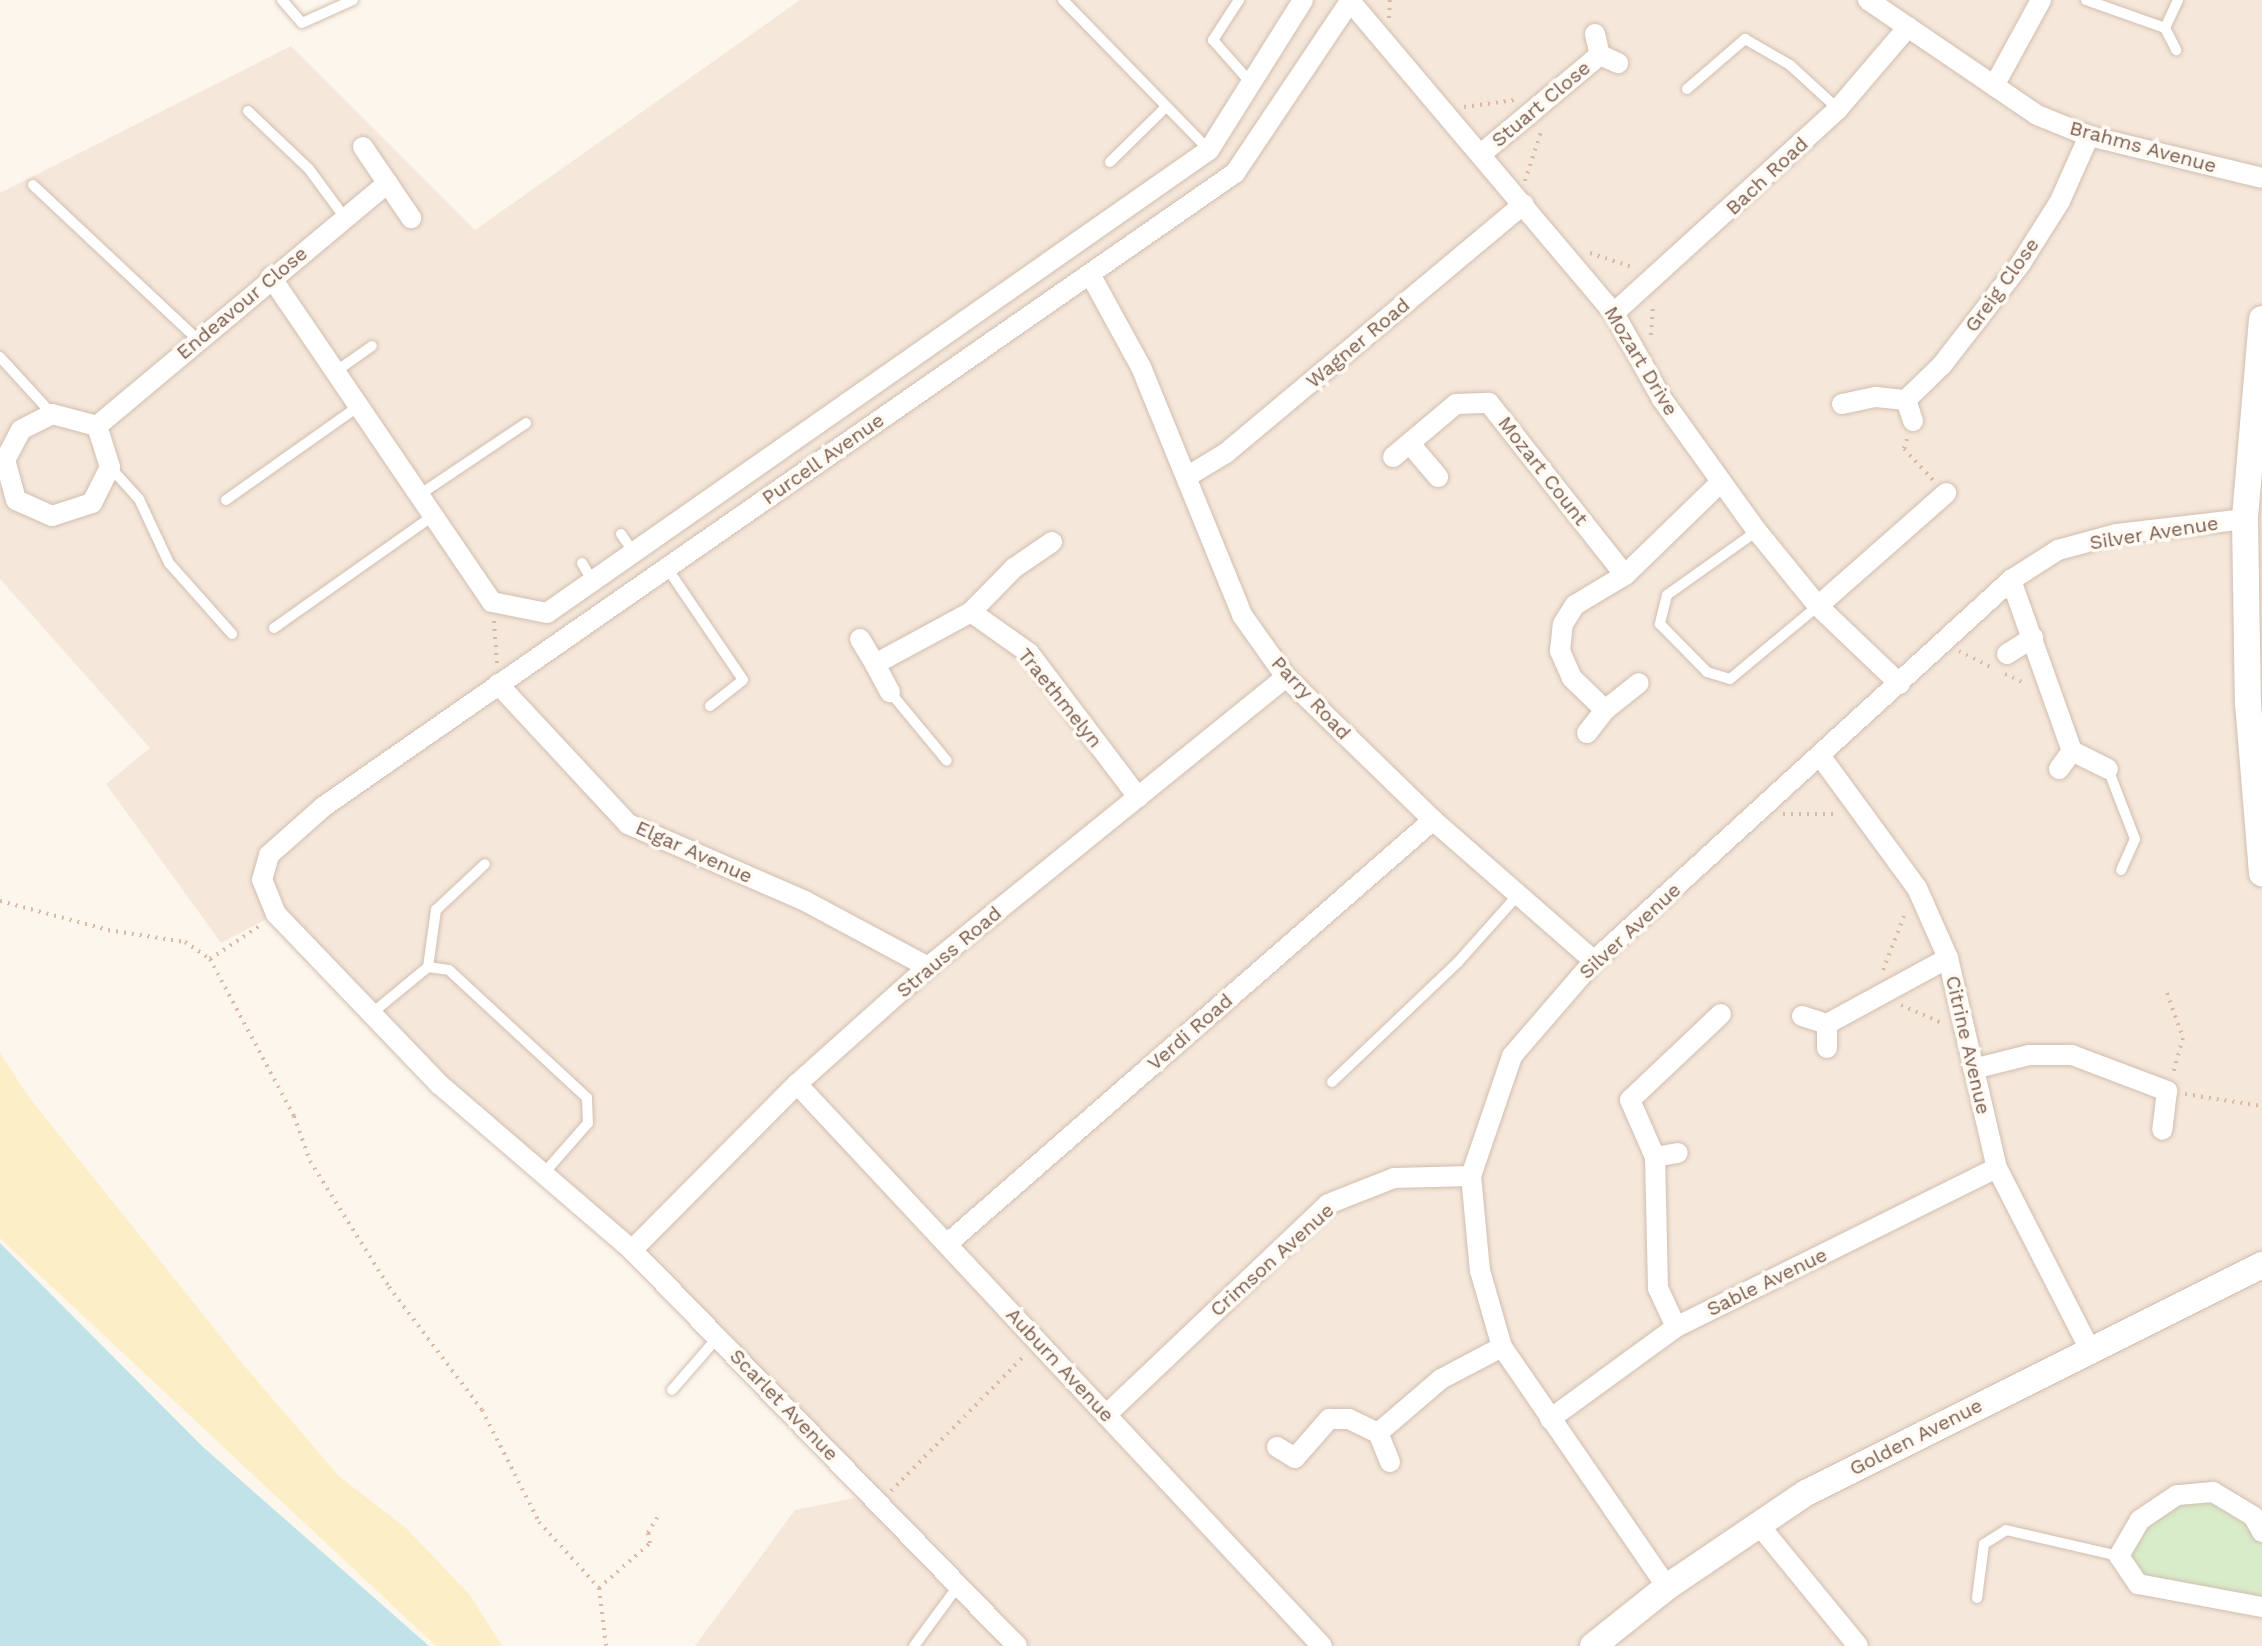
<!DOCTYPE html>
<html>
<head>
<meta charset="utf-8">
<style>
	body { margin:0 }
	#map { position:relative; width:2262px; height:1646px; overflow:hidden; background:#fdf6ec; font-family:"Work Sans",sans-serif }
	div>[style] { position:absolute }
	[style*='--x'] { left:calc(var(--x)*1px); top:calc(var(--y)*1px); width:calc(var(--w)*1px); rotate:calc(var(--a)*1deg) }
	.residential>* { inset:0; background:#f5e8da }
	.green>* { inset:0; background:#d8ecc9 }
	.sand>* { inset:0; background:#fcefc7 }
	.water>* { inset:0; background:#bfe3e8 }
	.path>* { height:4px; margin-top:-2px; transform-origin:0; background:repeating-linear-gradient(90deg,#d9b8a5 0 2px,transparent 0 8px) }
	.roads { filter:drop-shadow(0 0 2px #d1beb0) drop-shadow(0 0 2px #d1beb0) }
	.service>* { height:10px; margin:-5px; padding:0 5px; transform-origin:5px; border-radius:5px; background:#fff }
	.minor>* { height:20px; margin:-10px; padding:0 10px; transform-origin:10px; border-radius:10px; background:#fff }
	.tertiary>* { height:26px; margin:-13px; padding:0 13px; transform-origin:13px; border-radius:13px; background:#fff }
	span { translate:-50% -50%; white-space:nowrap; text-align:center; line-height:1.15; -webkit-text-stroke:7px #fffaf3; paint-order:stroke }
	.street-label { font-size:20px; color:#7a5c4d }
</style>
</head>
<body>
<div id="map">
	<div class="residential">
		<div style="clip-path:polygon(800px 0,2262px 0,2262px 1646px,695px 1646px,795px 1510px,869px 1495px,276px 914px,221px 943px,106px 784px,150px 748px,0 579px,0 193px,291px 46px,475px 230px)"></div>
	</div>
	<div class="green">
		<div style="clip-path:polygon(2212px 1498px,2250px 1519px,2262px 1539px,2262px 1602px,2140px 1579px,2124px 1556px,2142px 1522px,2177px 1500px)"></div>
	</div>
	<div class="sand">
		<div style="clip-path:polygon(0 1053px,28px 1096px,246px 1368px,340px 1477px,406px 1528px,470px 1595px,502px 1646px,436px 1646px,0 1238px)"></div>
	</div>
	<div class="water">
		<div style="clip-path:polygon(0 1243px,203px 1447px,429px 1646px,0 1646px)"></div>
	</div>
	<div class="path">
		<div style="--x:1389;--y:18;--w:18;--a:-87"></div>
		<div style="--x:1464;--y:107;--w:51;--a:-7.8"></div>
		<div style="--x:1525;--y:181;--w:55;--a:-71.9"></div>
		<div style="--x:1590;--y:253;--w:47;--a:18.4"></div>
		<div style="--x:1651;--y:335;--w:31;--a:-86"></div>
		<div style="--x:1907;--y:439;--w:10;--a:107"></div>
		<div style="--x:1904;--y:449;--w:44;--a:46.8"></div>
		<div style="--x:494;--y:621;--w:43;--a:86"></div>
		<div style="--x:1959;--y:651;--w:39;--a:27"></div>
		<div style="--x:2005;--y:674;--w:23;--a:25"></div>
		<div style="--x:1783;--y:814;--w:55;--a:0"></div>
		<div style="--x:0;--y:901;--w:112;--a:15"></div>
		<div style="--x:108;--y:930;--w:78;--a:8.9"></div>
		<div style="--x:185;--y:942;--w:30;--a:34"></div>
		<div style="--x:210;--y:959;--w:178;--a:61.9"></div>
		<div style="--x:294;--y:1116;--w:48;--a:70.4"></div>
		<div style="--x:310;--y:1161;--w:149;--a:57.9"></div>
		<div style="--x:389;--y:1287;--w:154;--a:52.9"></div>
		<div style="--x:482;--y:1410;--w:126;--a:63"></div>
		<div style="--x:539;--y:1522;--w:89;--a:47.7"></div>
		<div style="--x:599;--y:1588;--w:58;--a:83.1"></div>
		<div style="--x:210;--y:959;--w:61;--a:-33.7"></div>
		<div style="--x:1883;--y:970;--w:63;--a:-68.7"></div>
		<div style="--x:2167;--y:993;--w:48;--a:70.4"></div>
		<div style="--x:2183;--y:1038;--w:36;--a:106"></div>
		<div style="--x:1901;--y:1005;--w:47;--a:23.8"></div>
		<div style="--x:2185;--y:1094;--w:78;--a:8.9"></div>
		<div style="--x:891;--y:1491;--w:191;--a:-45.4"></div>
		<div style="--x:599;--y:1588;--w:68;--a:-41.4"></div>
		<div style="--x:650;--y:1543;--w:10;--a:-101"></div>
		<div style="--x:648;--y:1533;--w:22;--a:-60"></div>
	</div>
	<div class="roads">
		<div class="service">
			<div style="--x:282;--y:0;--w:30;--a:49"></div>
			<div style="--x:302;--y:23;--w:56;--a:-24.3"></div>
			<div style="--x:1063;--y:0;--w:209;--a:45.8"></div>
			<div style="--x:1239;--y:0;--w:48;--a:123"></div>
			<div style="--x:1213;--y:40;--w:55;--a:48.7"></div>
			<div style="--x:2086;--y:0;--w:84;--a:19.5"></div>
			<div style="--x:2165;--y:28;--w:25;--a:63"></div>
			<div style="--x:2165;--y:28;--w:31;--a:-65"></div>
			<div style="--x:1687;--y:89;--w:77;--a:-40.8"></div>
			<div style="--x:1745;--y:39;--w:52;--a:30"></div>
			<div style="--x:1790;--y:65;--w:65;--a:42.5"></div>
			<div style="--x:248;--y:111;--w:84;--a:43.6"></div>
			<div style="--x:309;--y:169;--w:61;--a:53.7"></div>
			<div style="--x:1110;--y:162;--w:77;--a:-44.5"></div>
			<div style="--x:33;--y:185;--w:226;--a:43.2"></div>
			<div style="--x:0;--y:357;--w:77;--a:47.6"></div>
			<div style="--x:335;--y:372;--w:45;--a:-35.1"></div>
			<div style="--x:110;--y:467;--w:43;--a:47.8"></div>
			<div style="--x:139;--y:499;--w:71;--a:64.9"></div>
			<div style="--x:169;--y:563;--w:95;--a:48.4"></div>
			<div style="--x:419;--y:495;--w:129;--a:-33.9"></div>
			<div style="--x:226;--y:500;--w:163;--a:-35.3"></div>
			<div style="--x:1757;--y:531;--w:110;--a:144.6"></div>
			<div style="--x:1667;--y:595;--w:30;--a:104"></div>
			<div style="--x:1660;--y:624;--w:67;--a:45.6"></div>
			<div style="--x:1707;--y:672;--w:24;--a:17"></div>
			<div style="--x:1730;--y:679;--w:114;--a:-39.7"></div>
			<div style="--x:621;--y:534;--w:23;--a:56"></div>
			<div style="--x:582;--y:563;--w:22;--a:60"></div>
			<div style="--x:667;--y:568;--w:135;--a:55.8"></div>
			<div style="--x:743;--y:680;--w:42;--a:141.8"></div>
			<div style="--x:274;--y:628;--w:194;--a:-35.2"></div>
			<div style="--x:890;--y:692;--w:89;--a:50.4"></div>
			<div style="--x:2108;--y:769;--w:75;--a:68.9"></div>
			<div style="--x:2135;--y:839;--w:34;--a:114"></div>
			<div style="--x:428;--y:967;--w:58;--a:-82"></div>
			<div style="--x:436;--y:910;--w:67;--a:-43.2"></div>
			<div style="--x:371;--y:1014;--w:74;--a:-39.5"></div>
			<div style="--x:428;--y:967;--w:21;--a:8"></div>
			<div style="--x:449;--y:970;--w:188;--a:42.8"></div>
			<div style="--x:587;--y:1098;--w:25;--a:88"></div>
			<div style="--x:588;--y:1123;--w:65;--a:131.3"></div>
			<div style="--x:1332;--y:1082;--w:174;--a:-43.6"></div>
			<div style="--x:1458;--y:962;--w:90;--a:-48.2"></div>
			<div style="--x:672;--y:1390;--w:70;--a:-49"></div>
			<div style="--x:1977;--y:1598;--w:54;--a:-82.6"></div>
			<div style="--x:1984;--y:1544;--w:26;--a:-32"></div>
			<div style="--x:2006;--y:1530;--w:116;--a:13"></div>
			<div style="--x:914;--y:1646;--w:74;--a:-53.7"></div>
		</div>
		<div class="minor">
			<div style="--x:1868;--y:0;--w:204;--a:34.2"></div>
			<div style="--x:2037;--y:115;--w:56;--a:22"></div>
			<div style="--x:2089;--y:136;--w:178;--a:13.6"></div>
			<div style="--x:1350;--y:1;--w:409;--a:49.8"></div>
			<div style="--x:1614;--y:313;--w:98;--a:60.8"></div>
			<div style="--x:1662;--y:399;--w:163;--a:54.3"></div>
			<div style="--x:1757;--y:531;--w:97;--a:50.9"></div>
			<div style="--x:1818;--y:606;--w:113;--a:43.6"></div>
			<div style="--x:1595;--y:34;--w:22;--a:77"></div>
			<div style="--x:1600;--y:55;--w:20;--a:24"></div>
			<div style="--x:1994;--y:86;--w:98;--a:-61.3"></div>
			<div style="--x:363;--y:147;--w:86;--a:55.9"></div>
			<div style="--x:1481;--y:154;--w:155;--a:-39.8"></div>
			<div style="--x:1090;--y:274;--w:106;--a:61.3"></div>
			<div style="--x:1141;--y:367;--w:268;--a:67.8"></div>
			<div style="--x:1242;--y:615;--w:76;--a:54.6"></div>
			<div style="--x:1286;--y:677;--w:205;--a:44.2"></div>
			<div style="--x:1433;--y:820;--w:214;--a:41.2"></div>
			<div style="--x:271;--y:277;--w:393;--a:55.8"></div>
			<div style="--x:492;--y:602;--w:56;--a:11.3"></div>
			<div style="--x:547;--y:613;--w:808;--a:-34.97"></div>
			<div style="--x:1209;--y:150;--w:177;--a:-57.9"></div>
			<div style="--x:1614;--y:313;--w:303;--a:-42.3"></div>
			<div style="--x:1838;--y:109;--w:108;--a:-49.5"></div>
			<div style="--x:1842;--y:404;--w:35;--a:-12"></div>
			<div style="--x:1876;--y:397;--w:30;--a:6"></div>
			<div style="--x:1913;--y:421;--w:22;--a:-108"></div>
			<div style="--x:1906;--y:400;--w:50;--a:-44.2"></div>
			<div style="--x:1942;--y:365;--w:129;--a:-52.2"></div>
			<div style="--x:2021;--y:263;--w:73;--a:-57.8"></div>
			<div style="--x:2060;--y:201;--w:71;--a:-66"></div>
			<div style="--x:97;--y:426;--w:47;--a:-165.1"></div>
			<div style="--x:52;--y:414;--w:35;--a:153"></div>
			<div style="--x:21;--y:430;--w:34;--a:118"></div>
			<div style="--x:5;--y:460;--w:41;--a:74.6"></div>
			<div style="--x:16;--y:500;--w:39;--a:24"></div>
			<div style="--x:52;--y:516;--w:42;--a:-18"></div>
			<div style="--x:92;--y:503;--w:40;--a:-63.4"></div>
			<div style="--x:110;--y:467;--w:43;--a:-107.6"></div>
			<div style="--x:97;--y:426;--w:379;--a:-39.9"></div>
			<div style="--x:1411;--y:445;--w:42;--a:49.8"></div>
			<div style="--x:1393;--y:457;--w:82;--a:-40.1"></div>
			<div style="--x:1456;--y:404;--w:33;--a:-2"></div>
			<div style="--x:1489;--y:403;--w:219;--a:51.7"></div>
			<div style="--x:1188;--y:476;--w:44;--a:-31.2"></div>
			<div style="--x:1226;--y:453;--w:388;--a:-39.9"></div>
			<div style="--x:2011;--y:580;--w:182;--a:70.4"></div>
			<div style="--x:2072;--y:751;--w:40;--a:26.6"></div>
			<div style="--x:1818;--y:606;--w:171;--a:-41.4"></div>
			<div style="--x:971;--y:612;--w:62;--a:-45.7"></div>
			<div style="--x:1014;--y:568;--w:46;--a:-34.4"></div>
			<div style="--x:860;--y:639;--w:29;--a:59"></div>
			<div style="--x:875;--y:664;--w:109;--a:-28.4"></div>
			<div style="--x:971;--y:612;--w:71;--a:35.3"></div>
			<div style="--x:1029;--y:653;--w:181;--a:52.9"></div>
			<div style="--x:2007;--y:654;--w:31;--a:-32"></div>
			<div style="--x:875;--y:664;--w:32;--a:62"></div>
			<div style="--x:498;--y:684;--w:191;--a:47.1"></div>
			<div style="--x:628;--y:824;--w:193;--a:23.5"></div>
			<div style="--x:805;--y:901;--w:140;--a:28.2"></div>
			<div style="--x:1605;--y:710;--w:46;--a:-135.9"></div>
			<div style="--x:1572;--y:678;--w:30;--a:-114"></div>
			<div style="--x:1560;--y:651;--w:27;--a:-84"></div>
			<div style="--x:1563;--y:624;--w:22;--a:-58"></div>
			<div style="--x:1575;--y:605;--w:58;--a:-31"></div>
			<div style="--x:1625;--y:575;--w:132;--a:-44.1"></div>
			<div style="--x:1587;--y:733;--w:29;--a:-52"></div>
			<div style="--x:1605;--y:710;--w:43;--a:-38.5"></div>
			<div style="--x:1821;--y:757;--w:162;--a:53.8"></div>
			<div style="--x:1917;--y:888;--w:77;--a:66.1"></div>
			<div style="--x:1948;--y:958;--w:216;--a:76.9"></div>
			<div style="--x:1997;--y:1168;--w:202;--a:62.9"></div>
			<div style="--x:2059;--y:769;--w:22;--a:-54"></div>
			<div style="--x:1802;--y:1016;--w:26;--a:18"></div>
			<div style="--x:1827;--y:1048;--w:24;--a:-90"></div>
			<div style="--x:1827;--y:1024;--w:138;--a:-28.6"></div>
			<div style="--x:1973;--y:1069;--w:58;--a:-14"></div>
			<div style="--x:2029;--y:1055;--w:43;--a:0"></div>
			<div style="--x:2072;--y:1055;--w:102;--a:20.8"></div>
			<div style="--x:2167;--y:1091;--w:39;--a:97"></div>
			<div style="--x:797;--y:1084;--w:769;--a:46.95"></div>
			<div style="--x:1655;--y:1157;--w:23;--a:-10"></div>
			<div style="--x:947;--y:1244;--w:645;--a:-41.1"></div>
			<div style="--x:632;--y:1250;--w:234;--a:-45.2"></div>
			<div style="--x:797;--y:1084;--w:176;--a:-41.8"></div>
			<div style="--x:928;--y:967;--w:461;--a:-39"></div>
			<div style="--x:1676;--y:1327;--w:43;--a:-114.8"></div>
			<div style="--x:1658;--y:1288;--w:131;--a:-91.3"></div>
			<div style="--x:1655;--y:1157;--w:62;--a:-113.7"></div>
			<div style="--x:1630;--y:1100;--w:125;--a:-43.4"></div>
			<div style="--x:1106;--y:1415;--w:306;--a:-43.5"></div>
			<div style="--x:1328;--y:1204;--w:71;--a:-21.5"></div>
			<div style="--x:1394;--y:1178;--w:77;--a:-1.5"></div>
			<div style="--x:1550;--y:1419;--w:156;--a:-36.1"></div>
			<div style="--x:1676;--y:1327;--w:358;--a:-26.4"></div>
			<div style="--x:1277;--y:1447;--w:21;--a:31"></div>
			<div style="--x:1295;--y:1458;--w:52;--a:-48.9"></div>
			<div style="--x:1329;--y:1419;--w:20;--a:0"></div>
			<div style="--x:1349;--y:1419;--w:32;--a:26"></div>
			<div style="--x:1390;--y:1462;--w:31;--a:-112"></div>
			<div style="--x:1378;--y:1433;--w:83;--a:-40.6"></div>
			<div style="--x:1441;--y:1379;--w:69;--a:-27.7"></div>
			<div style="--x:1759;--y:1525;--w:156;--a:50.7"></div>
			<div style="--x:2262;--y:1532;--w:18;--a:-119"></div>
			<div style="--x:2253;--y:1516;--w:47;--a:-149"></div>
			<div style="--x:2213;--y:1492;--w:36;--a:175"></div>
			<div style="--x:2177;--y:1495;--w:45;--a:146"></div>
			<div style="--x:2140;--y:1520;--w:42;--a:120.3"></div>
			<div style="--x:2119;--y:1556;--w:34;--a:56"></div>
			<div style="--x:2138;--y:1584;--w:126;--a:10.5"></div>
			<div style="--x:1667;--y:1587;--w:291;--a:-124.5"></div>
			<div style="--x:1502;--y:1347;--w:79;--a:-106.1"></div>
			<div style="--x:1480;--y:1271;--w:95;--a:-95.4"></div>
			<div style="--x:1471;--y:1176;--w:127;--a:-71.1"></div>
			<div style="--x:1512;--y:1056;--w:125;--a:-49.2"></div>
			<div style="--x:1594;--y:961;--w:565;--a:-42.42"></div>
			<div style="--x:2011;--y:580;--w:56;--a:-32.6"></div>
			<div style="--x:2058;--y:550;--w:61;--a:-15.2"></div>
			<div style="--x:2117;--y:534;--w:129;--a:-6.7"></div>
			<div style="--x:1017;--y:1646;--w:552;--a:-134.19"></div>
			<div style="--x:632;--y:1250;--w:253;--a:-139.3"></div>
			<div style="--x:440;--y:1085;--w:237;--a:-133.8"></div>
			<div style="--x:276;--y:914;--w:37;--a:-112"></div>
			<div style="--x:262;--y:880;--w:26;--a:-74"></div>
			<div style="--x:269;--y:855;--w:72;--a:-41.6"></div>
			<div style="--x:323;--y:807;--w:1111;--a:-34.81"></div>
			<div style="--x:1235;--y:173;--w:208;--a:-56.2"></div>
		</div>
		<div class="tertiary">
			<div style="--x:2262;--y:319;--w:201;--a:94.9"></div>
			<div style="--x:2245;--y:519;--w:184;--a:89.1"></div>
			<div style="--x:2248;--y:703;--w:171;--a:85.3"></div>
			<div style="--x:1593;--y:1646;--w:95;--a:-38.6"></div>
			<div style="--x:1667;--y:1587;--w:168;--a:-34.1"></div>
			<div style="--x:1806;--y:1493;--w:510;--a:-26.57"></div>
		</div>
	</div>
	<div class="street-label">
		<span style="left:1541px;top:104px;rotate:-40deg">Stuart Close</span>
		<span style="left:2143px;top:147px;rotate:15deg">Brahms Avenue</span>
		<span style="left:1767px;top:176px;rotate:-43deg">Bach Road</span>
		<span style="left:2002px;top:285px;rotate:-54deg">Greig Close</span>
		<span style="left:242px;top:303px;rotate:-40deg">Endeavour Close</span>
		<span style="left:1358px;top:343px;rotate:-40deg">Wagner Road</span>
		<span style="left:1641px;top:361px;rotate:59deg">Mozart Drive</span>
		<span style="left:823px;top:459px;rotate:-35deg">Purcell Avenue</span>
		<span style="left:1543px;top:471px;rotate:52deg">Mozart Count</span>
		<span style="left:2154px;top:533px;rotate:-9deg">Silver Avenue</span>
		<span style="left:1060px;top:698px;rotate:51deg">Traethmelyn</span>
		<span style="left:1311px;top:698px;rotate:47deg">Parry Road</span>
		<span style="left:694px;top:852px;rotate:24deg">Elgar Avenue</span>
		<span style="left:1630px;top:931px;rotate:-43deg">Silver Avenue</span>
		<span style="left:949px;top:952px;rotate:-40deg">Strauss Road</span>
		<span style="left:1190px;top:1032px;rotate:-41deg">Verdi Road</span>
		<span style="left:1968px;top:1045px;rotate:77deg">Citrine Avenue</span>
		<span style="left:1272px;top:1260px;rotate:-42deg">Crimson Avenue</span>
		<span style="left:1767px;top:1282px;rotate:-26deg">Sable Avenue</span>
		<span style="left:1060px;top:1365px;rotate:47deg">Auburn Avenue</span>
		<span style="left:784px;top:1405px;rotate:46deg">Scarlet Avenue</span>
		<span style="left:1916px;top:1437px;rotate:-27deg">Golden Avenue</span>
	</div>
</div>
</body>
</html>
